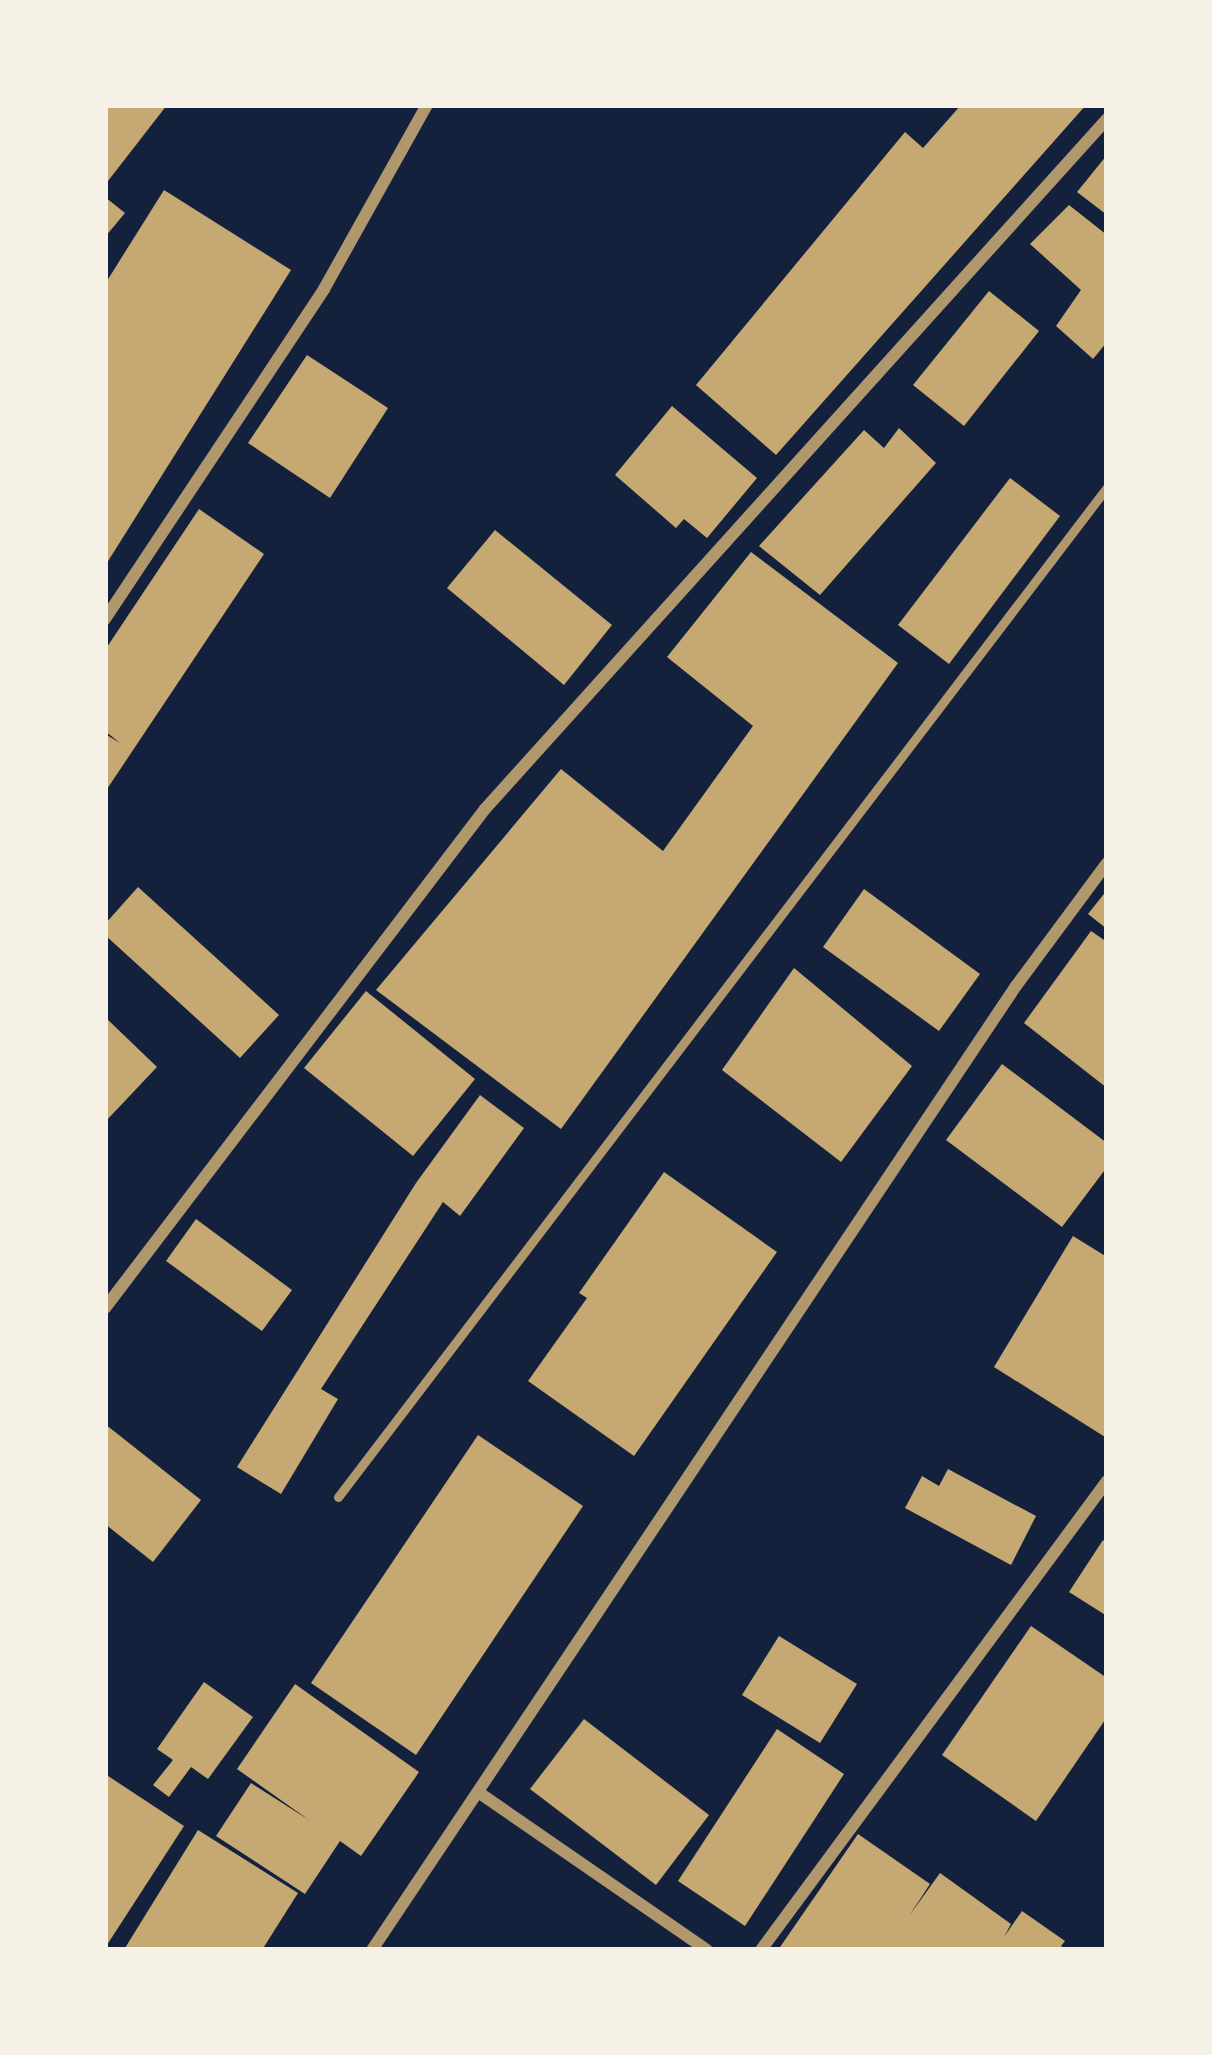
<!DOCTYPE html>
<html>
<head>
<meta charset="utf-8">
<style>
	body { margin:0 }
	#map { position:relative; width:1212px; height:2055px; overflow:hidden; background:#14213d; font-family:Jost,sans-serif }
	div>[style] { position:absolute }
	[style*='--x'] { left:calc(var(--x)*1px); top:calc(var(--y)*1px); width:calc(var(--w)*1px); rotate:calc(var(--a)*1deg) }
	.building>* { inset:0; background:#c6a872 }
	.service>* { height:9px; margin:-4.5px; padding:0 4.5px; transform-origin:4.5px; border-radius:4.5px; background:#b1986c }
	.minor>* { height:12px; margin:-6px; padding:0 6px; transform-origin:6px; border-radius:6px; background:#b1986c }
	span { translate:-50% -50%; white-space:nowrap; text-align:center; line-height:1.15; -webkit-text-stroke:9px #f6f1e7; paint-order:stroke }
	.frame { position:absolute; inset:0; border:108px solid #f6f1e7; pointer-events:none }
</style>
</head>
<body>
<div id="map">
	<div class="building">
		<div style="clip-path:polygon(105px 105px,167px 105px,108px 181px,105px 179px)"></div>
		<div style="clip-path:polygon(961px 105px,1086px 105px,776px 455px,696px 385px,905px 132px,923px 148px)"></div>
		<div style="clip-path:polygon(1107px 155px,1107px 215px,1077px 192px)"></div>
		<div style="clip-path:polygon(164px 190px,291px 270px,105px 566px,105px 284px)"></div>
		<div style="clip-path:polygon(105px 197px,125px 213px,105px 237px)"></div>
		<div style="clip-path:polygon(1069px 205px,1107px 235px,1107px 342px,1093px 359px,1056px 326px,1081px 290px,1030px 244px)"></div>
		<div style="clip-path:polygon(989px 291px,1039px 331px,964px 426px,913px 385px)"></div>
		<div style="clip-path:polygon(307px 355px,388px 408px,330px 498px,248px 443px)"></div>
		<div style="clip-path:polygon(672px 406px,757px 478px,707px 538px,684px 519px,676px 528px,615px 475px)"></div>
		<div style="clip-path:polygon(899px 428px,936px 463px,820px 595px,759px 546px,864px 430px,884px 448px)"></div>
		<div style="clip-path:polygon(1010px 478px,1060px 516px,949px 664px,898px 625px)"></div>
		<div style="clip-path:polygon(199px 509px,264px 554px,105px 792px,105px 734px,120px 743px,105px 731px,105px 650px)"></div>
		<div style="clip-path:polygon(495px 530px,612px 625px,564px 685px,447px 588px)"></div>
		<div style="clip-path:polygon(751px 552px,898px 663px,561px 1129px,376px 990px,561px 769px,663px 851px,753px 726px,667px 657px)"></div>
		<div style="clip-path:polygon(138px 887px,279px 1015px,240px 1058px,105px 935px,105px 924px)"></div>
		<div style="clip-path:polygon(864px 889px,980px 974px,939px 1031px,823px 947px)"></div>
		<div style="clip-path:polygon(1107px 890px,1107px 929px,1088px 914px)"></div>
		<div style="clip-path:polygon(1091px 931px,1107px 942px,1107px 1088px,1024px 1023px)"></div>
		<div style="clip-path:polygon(794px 968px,912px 1066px,841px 1162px,722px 1070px)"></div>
		<div style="clip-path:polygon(366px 991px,475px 1079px,413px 1156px,304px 1068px)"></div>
		<div style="clip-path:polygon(105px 1017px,157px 1067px,105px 1122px)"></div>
		<div style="clip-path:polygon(1002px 1064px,1107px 1143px,1107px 1167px,1062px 1227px,946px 1140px)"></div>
		<div style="clip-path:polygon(480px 1095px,524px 1128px,460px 1216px,443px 1202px,321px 1389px,338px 1399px,281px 1494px,237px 1467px,416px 1183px)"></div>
		<div style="clip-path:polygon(664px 1172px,777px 1252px,634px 1456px,528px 1381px,587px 1298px,579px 1293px)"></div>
		<div style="clip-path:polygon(196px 1219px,292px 1290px,262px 1331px,166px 1261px)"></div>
		<div style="clip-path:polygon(1073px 1236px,1107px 1257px,1105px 1437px,994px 1367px)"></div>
		<div style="clip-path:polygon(105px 1424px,201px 1500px,153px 1562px,105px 1524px)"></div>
		<div style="clip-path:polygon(478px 1435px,583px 1506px,416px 1755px,311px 1683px)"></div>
		<div style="clip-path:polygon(948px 1469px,1036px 1516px,1011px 1565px,905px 1508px,922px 1476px,939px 1486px)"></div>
		<div style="clip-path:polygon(1103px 1540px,1107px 1543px,1107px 1616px,1069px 1592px)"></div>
		<div style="clip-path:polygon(1031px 1626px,1107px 1678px,1107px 1717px,1036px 1821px,942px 1755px)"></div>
		<div style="clip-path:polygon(779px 1636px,857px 1684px,820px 1743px,742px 1695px)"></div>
		<div style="clip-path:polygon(204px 1682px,253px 1717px,208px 1779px,191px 1767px,169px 1797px,153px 1785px,173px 1760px,157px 1749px)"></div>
		<div style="clip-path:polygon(295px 1684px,419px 1772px,361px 1856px,340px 1841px,305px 1894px,216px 1836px,251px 1783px,309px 1820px,237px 1769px)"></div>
		<div style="clip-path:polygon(584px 1719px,709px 1815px,656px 1885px,530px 1789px)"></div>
		<div style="clip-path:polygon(777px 1729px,844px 1774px,745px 1926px,678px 1881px)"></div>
		<div style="clip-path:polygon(105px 1774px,184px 1826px,105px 1948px)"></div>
		<div style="clip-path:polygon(198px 1830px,298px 1893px,262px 1950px,128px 1950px,125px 1948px)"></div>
		<div style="clip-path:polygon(858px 1834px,930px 1884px,909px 1916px,940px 1873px,1011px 1924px,1004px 1937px,1022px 1911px,1065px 1941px,1061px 1946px,1067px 1950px,778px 1950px)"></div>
	</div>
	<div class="service">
		<div style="--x:338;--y:1497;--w:1269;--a:-52.71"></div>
	</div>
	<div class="minor">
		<div style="--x:105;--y:619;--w:396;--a:-56.4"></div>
		<div style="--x:324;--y:289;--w:211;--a:-60.8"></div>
		<div style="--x:105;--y:1308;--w:627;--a:-52.71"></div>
		<div style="--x:485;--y:809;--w:929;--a:-47.97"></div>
		<div style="--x:478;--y:1792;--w:278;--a:34.6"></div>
		<div style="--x:372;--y:1950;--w:1159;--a:-56.26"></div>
		<div style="--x:1016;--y:986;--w:153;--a:-53.5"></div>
		<div style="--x:761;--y:1950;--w:583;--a:-53.58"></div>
	</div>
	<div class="frame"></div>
</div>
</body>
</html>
